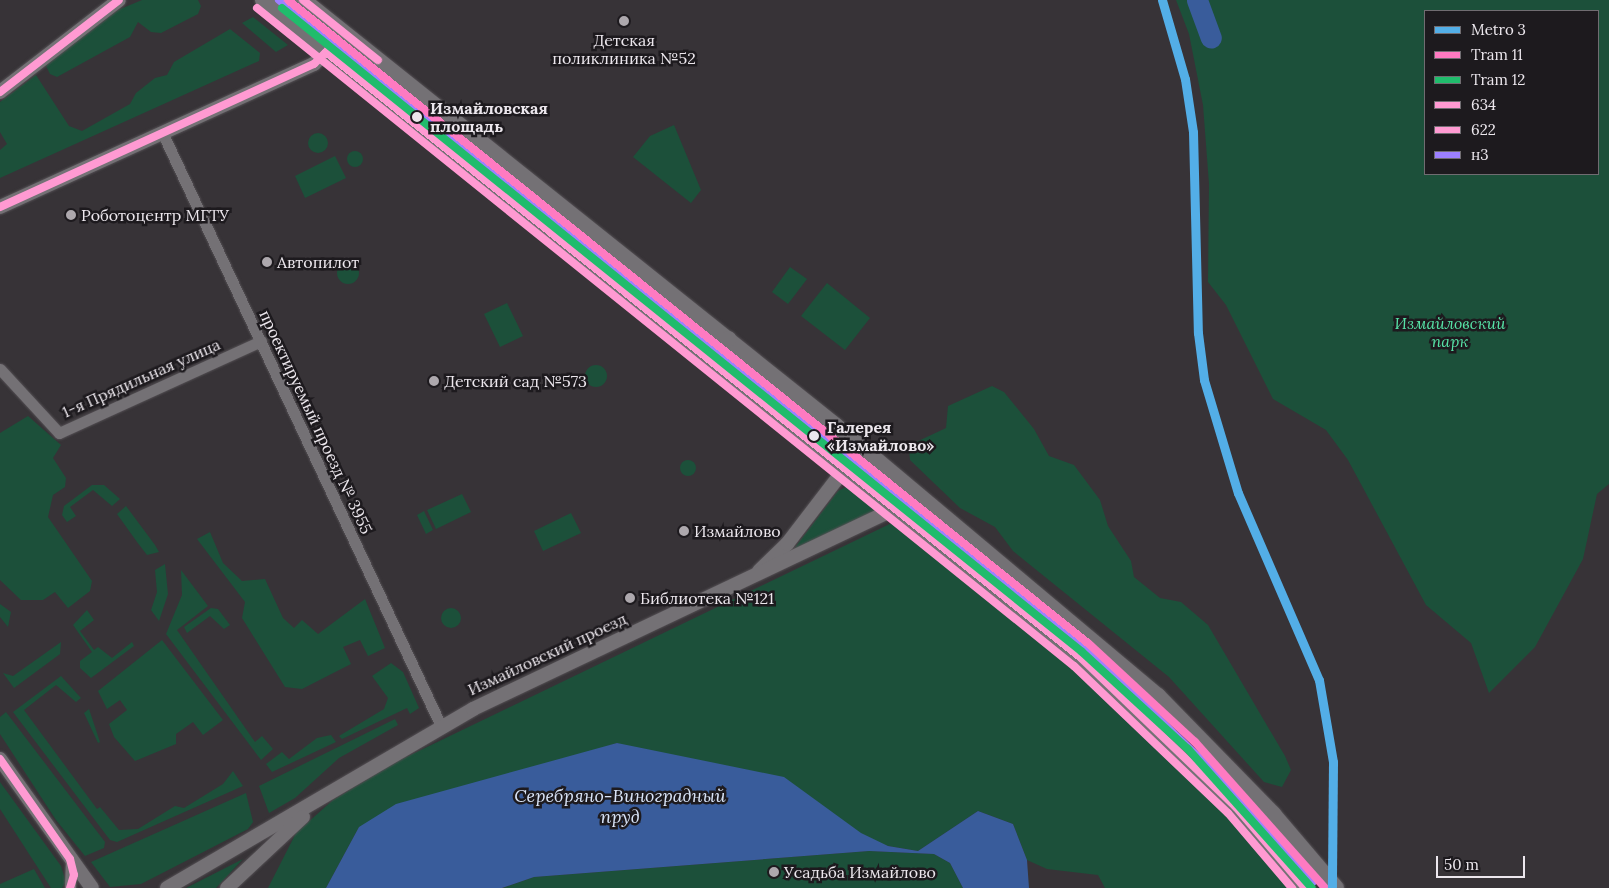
<!DOCTYPE html>
<html>
<head>
<meta charset="utf-8">
<style>
	body { margin:0 }
	#map { position:relative; width:1609px; height:888px; overflow:hidden; background:#373337; font-family:Lora,serif }
	div>[style] { position:absolute }
	[style*='--x'] { left:calc(var(--x)*1px); top:calc(var(--y)*1px); width:calc(var(--w)*1px); rotate:calc(var(--a)*1deg) }
	.green>* { inset:0; background:#1c503a }
	.round { border-radius:50% }
	.water>* { inset:0; background:#395c9b }
	.river>* { height:21px; margin:-10.5px; padding:0 10.5px; transform-origin:10.5px; border-radius:10.5px; background:#395c9b }
	.roads { filter:drop-shadow(0 0 1px #545054) drop-shadow(0 0 1px #545054) }
	.minor>* { height:11px; margin:-5.5px; padding:0 5.5px; transform-origin:5.5px; border-radius:5.5px; background:#747175 }
	.tertiary>* { height:14px; margin:-7px; padding:0 7px; transform-origin:7px; border-radius:7px; background:#747175 }
	.secondary>* { height:16px; margin:-8px; padding:0 8px; transform-origin:8px; border-radius:8px; background:#747175 }
	.bus-1>* { height:8px; margin:-4px; padding:0 4px; transform-origin:4px; border-radius:4px; background:#ff9ad2 }
	.bus-2>* { height:8px; margin:-4px; padding:0 4px; transform-origin:4px; border-radius:4px; background:#ff9ad2 }
	.bus-3>* { height:8px; margin:-4px; padding:0 4px; transform-origin:4px; border-radius:4px; background:#9d80ff }
	.tram-1>* { height:8px; margin:-4px; padding:0 4px; transform-origin:4px; border-radius:4px; background:#fe7ac1 }
	.tram-2>* { height:8px; margin:-4px; padding:0 4px; transform-origin:4px; border-radius:4px; background:#20bc6c }
	.metro-1>* { height:9px; margin:-4.5px; padding:0 4.5px; transform-origin:4.5px; border-radius:4.5px; background:#53aee7 }
	.dots>* { width:14px; height:14px; translate:-50% -50%; box-sizing:border-box; border:2px solid #1d1a1e; border-radius:50% }
	span { translate:-50% -50%; white-space:nowrap; text-align:center; line-height:1.15; -webkit-text-stroke:5px #1d1a1e; paint-order:stroke }
	.poi-label { font-size:16px; color:#ece7ed }
	.left { translate:0 -50%; text-align:left }
	.stop-label { font-size:16px; color:#ece7ed; font-weight:700 }
	.park-label { font-size:16px; color:#56e2a6; font-style:italic }
	.street-label { font-size:16px; color:#ece7ed }
	.water-label { font-size:18px; color:#d9e4f8; font-style:italic }
	.legend { position:absolute; left:1424px; top:10px; width:175px; height:165px; box-sizing:border-box; background:#1d1a1e; border:1px solid #706c71; margin:0; padding:6px 9px; list-style:none; font-size:15px; color:#ece7ed }
	.legend li { display:flex; align-items:center; gap:10px; height:25px }
	.legend b { width:25px; border:1px solid #706c71 }
	.scale { position:absolute; left:1436px; top:856px; width:89px; height:22px; box-sizing:border-box; border:2px solid #ece7ed; border-top:0; padding-left:6px; font-size:15px; line-height:18px; white-space:nowrap; color:#ece7ed; -webkit-text-stroke:4px #1d1a1e; paint-order:stroke }
</style>
</head>
<body>
<div id="map">
	<div class="green">
		<div style="clip-path:polygon(142px 0,198px 0,201px 6px,198px 14px,161px 33px,151px 32px,138px 22px,130px 37px,57px 77px,50px 74px,46px 66px,50px 62px,118px 10px)"></div>
		<div style="clip-path:polygon(evenodd,1176px 0,1609px 0,1609px 484px,1597px 494px,1583px 559px,1535px 647px,1489px 693px,1471px 643px,1426px 605px,1348px 460px,1326px 430px,1273px 399px,1226px 305px,1208px 282px,1209px 184px,1203px 105px,1189px 34px,1176px 0,1425px 11px,1598px 11px,1598px 174px,1425px 174px,1425px 11px)"></div>
		<div style="clip-path:polygon(253px 17px,288px 45px,276px 52px,242px 23px)"></div>
		<div style="clip-path:polygon(230px 29px,260px 53px,259px 61px,0 178px,0 150px,7px 144px,0 132px,0 102px,36px 75px,69px 126px,82px 131px,130px 104px,136px 93px,155px 78px,167px 75px,174px 62px)"></div>
		<div style="clip-path:polygon(674px 125px,701px 190px,691px 203px,633px 157px,650px 136px)"></div>
		<div class="round" style="left:308px;top:133px;width:20px;height:20px"></div>
		<div class="round" style="left:347px;top:151px;width:16px;height:16px"></div>
		<div style="clip-path:polygon(335px 156px,346px 178px,305px 198px,295px 176px)"></div>
		<div class="round" style="left:337px;top:262px;width:22px;height:22px"></div>
		<div style="clip-path:polygon(790px 267px,807px 279px,788px 304px,772px 292px)"></div>
		<div style="clip-path:polygon(827px 283px,870px 318px,845px 350px,801px 316px)"></div>
		<div style="clip-path:polygon(507px 303px,523px 336px,500px 347px,484px 314px)"></div>
		<div class="round" style="left:585px;top:365px;width:22px;height:22px"></div>
		<div style="clip-path:polygon(992px 386px,1004px 392px,1034px 429px,1049px 456px,1074px 465px,1100px 500px,1108px 526px,1131px 561px,1134px 577px,1160px 598px,1181px 602px,1208px 625px,1285px 756px,1291px 770px,1282px 787px,1264px 782px,1169px 677px,1013px 551px,995px 527px,960px 508px,910px 460px,909px 450px,914px 443px,946px 428px,948px 406px)"></div>
		<div style="clip-path:polygon(28px 416px,61px 445px,53px 458px,66px 478px,65px 487px,53px 495px,48px 517px,92px 581px,90px 591px,68px 608px,55px 592px,43px 600px,21px 600px,0 580px,0 433px)"></div>
		<div class="round" style="left:680px;top:460px;width:16px;height:16px"></div>
		<div style="clip-path:polygon(852px 484px,874px 500px,874px 512px,793px 550px,838px 491px)"></div>
		<div style="clip-path:polygon(92px 485px,104px 485px,120px 499px,112px 506px,93px 490px,70px 507px,76px 516px,67px 522px,62px 515px,64px 506px)"></div>
		<div style="clip-path:polygon(462px 494px,471px 512px,436px 529px,427px 510px)"></div>
		<div style="clip-path:polygon(126px 506px,155px 545px,159px 552px,147px 555px,137px 542px,117px 514px)"></div>
		<div style="clip-path:polygon(424px 511px,433px 530px,426px 534px,417px 515px)"></div>
		<div style="clip-path:polygon(571px 513px,581px 533px,543px 551px,534px 531px)"></div>
		<div style="clip-path:polygon(896px 521px,1077px 666px,1269px 853px,1297px 888px,1105px 888px,1098px 875px,1047px 869px,1027px 860px,1013px 824px,978px 811px,918px 851px,888px 846px,617px 743px,359px 827px,326px 888px,268px 888px,296px 833px,333px 800px,398px 761px)"></div>
		<div style="clip-path:polygon(210px 532px,223px 563px,242px 581px,265px 579px,283px 618px,294px 628px,302px 620px,318px 634px,365px 599px,385px 648px,368px 656px,360px 640px,343px 647px,351px 664px,302px 689px,285px 687px,242px 618px,245px 602px,197px 539px)"></div>
		<div style="clip-path:polygon(165px 564px,168px 594px,159px 621px,151px 610px,157px 592px,155px 570px)"></div>
		<div style="clip-path:polygon(181px 570px,208px 606px,177px 630px,255px 742px,262px 736px,273px 749px,261px 760px,166px 634px,182px 595px)"></div>
		<div style="clip-path:polygon(0 604px,11px 612px,8px 627px,0 617px)"></div>
		<div style="clip-path:polygon(211px 608px,218px 609px,230px 625px,224px 629px,210px 616px,187px 633px,184px 627px)"></div>
		<div class="round" style="left:441px;top:608px;width:20px;height:20px"></div>
		<div style="clip-path:polygon(87px 610px,94px 620px,80px 631px,94px 650px,98px 647px,112px 658px,132px 642px,134px 646px,91px 678px,80px 668px,80px 661px,92px 652px,73px 625px)"></div>
		<div style="clip-path:polygon(162px 640px,223px 720px,203px 735px,193px 722px,176px 734px,176px 744px,135px 761px,114px 737px,109px 724px,127px 710px,120px 700px,107px 709px,98px 691px)"></div>
		<div style="clip-path:polygon(61px 642px,60px 654px,14px 688px,3px 673px,13px 676px)"></div>
		<div style="clip-path:polygon(391px 663px,403px 672px,419px 708px,410px 714px,407px 708px,342px 739px,339px 736px,384px 709px,388px 698px,372px 676px)"></div>
		<div style="clip-path:polygon(61px 676px,81px 698px,76px 702px,56px 685px,24px 710px,97px 809px,100px 807px,119px 830px,138px 829px,175px 806px,184px 808px,223px 784px,233px 771px,243px 786px,117px 842px,110px 840px,13px 712px)"></div>
		<div style="clip-path:polygon(89px 709px,100px 742px,98px 743px,84px 713px)"></div>
		<div style="clip-path:polygon(6px 712px,105px 842px,104px 848px,85px 856px,56px 820px,0 734px,0 717px)"></div>
		<div style="clip-path:polygon(395px 719px,398px 725px,339px 758px,295px 798px,269px 813px,259px 786px)"></div>
		<div style="clip-path:polygon(331px 735px,336px 742px,272px 772px,266px 764px,282px 752px,289px 759px,317px 738px)"></div>
		<div style="clip-path:polygon(0 782px,61px 866px,66px 882px,62px 888px,51px 888px,0 809px)"></div>
		<div style="clip-path:polygon(246px 793px,253px 822px,248px 829px,141px 884px,110px 887px,91px 862px)"></div>
		<div style="clip-path:polygon(869px 851px,934px 854px,950px 863px,963px 888px,503px 888px,534px 877px)"></div>
		<div style="clip-path:polygon(243px 859px,216px 888px,186px 888px)"></div>
		<div style="clip-path:polygon(34px 869px,45px 888px,0 888px,0 884px)"></div>
	</div>
	<div class="water">
		<div style="clip-path:polygon(617px 743px,784px 777px,861px 833px,888px 846px,918px 851px,978px 811px,1013px 824px,1027px 860px,1029px 888px,963px 888px,950px 863px,934px 854px,869px 851px,534px 877px,502px 888px,326px 888px,359px 827px,396px 804px)"></div>
	</div>
	<div class="river">
		<div style="--x:1197;--y:0;--w:40;--a:69.8"></div>
	</div>
	<div class="roads">
		<div class="minor">
			<div style="--x:162;--y:132;--w:656;--a:64.84"></div>
			<div style="--x:0;--y:369;--w:87;--a:47.3"></div>
			<div style="--x:59;--y:433;--w:222;--a:-24.5"></div>
			<div style="--x:70;--y:888;--w:27;--a:-88"></div>
		</div>
		<div class="tertiary">
			<div style="--x:0;--y:92;--w:150;--a:-37.7"></div>
			<div style="--x:0;--y:207;--w:345;--a:-24.5"></div>
			<div style="--x:314;--y:64;--w:43;--a:-45.9"></div>
			<div style="--x:759;--y:571;--w:39;--a:-44"></div>
			<div style="--x:787;--y:544;--w:120;--a:-52.5"></div>
			<div style="--x:0;--y:759;--w:158;--a:54.5"></div>
			<div style="--x:167;--y:888;--w:355;--a:-30.3"></div>
			<div style="--x:473;--y:709;--w:467;--a:-25.4"></div>
			<div style="--x:227;--y:888;--w:104;--a:-43.1"></div>
		</div>
		<div class="secondary">
			<div style="--x:263;--y:0;--w:1050;--a:38.81"></div>
			<div style="--x:1081;--y:658;--w:214;--a:43.9"></div>
			<div style="--x:1235;--y:806;--w:108;--a:49.5"></div>
			<div style="--x:303;--y:0;--w:682;--a:38.63"></div>
			<div style="--x:836;--y:426;--w:420;--a:40"></div>
			<div style="--x:1158;--y:696;--w:165;--a:45.7"></div>
			<div style="--x:1273;--y:814;--w:97;--a:49.6"></div>
			<div style="--x:704;--y:358;--w:31;--a:-38"></div>
		</div>
	</div>
	<div class="bus-1">
		<div style="--x:303;--y:0;--w:96;--a:38.7"></div>
		<div style="--x:0;--y:92;--w:150;--a:-37.7"></div>
		<div style="--x:0;--y:207;--w:345;--a:-24.5"></div>
		<div style="--x:314;--y:64;--w:17;--a:-45"></div>
		<div style="--x:326;--y:52;--w:968;--a:38.75"></div>
		<div style="--x:1081;--y:658;--w:214;--a:43.9"></div>
		<div style="--x:1235;--y:806;--w:108;--a:49.5"></div>
		<div style="--x:0;--y:759;--w:122;--a:55"></div>
		<div style="--x:70;--y:859;--w:16;--a:76"></div>
		<div style="--x:74;--y:875;--w:14;--a:107"></div>
	</div>
	<div class="bus-2">
		<div style="--x:257;--y:8;--w:1049;--a:38.85"></div>
		<div style="--x:1074;--y:666;--w:213;--a:43.7"></div>
		<div style="--x:1228;--y:813;--w:99;--a:49.5"></div>
	</div>
	<div class="bus-3">
		<div style="--x:279;--y:0;--w:1037;--a:38.82"></div>
		<div style="--x:1087;--y:650;--w:215;--a:43.9"></div>
		<div style="--x:1242;--y:799;--w:109;--a:49.5"></div>
	</div>
	<div class="tram-1">
		<div style="--x:288;--y:0;--w:1028;--a:38.8"></div>
		<div style="--x:1089;--y:644;--w:144;--a:42.8"></div>
		<div style="--x:1195;--y:742;--w:195;--a:48.3"></div>
	</div>
	<div class="tram-2">
		<div style="--x:282;--y:8;--w:1027;--a:38.83"></div>
		<div style="--x:1082;--y:652;--w:144;--a:42.5"></div>
		<div style="--x:1188;--y:749;--w:186;--a:48.3"></div>
	</div>
	<div class="metro-1">
		<div style="--x:1162;--y:0;--w:82;--a:73.8"></div>
		<div style="--x:1185;--y:79;--w:54;--a:81.4"></div>
		<div style="--x:1193;--y:132;--w:201;--a:88.6"></div>
		<div style="--x:1198;--y:333;--w:47;--a:82.7"></div>
		<div style="--x:1204;--y:380;--w:118;--a:73.3"></div>
		<div style="--x:1238;--y:493;--w:204;--a:66.6"></div>
		<div style="--x:1319;--y:680;--w:83;--a:80.3"></div>
		<div style="--x:1333;--y:762;--w:126;--a:90.5"></div>
	</div>
	<div class="dots">
		<div style="left:624px;top:21px;background:#ada8ad"></div>
		<div style="left:417px;top:117px;background:#ece7ed"></div>
		<div style="left:71px;top:215px;background:#ada8ad"></div>
		<div style="left:267px;top:262px;background:#ada8ad"></div>
		<div style="left:434px;top:381px;background:#ada8ad"></div>
		<div style="left:814px;top:436px;background:#ece7ed"></div>
		<div style="left:684px;top:531px;background:#ada8ad"></div>
		<div style="left:630px;top:598px;background:#ada8ad"></div>
		<div style="left:774px;top:872px;background:#ada8ad"></div>
	</div>
	<div class="poi-label">
		<span style="left:624px;top:49px">Детская<br>поликлиника №52</span>
		<span class="left" style="left:81px;top:215px">Роботоцентр МГТУ</span>
		<span class="left" style="left:277px;top:262px">Автопилот</span>
		<span class="left" style="left:444px;top:381px">Детский сад №573</span>
		<span class="left" style="left:694px;top:531px">Измайлово</span>
		<span class="left" style="left:640px;top:598px">Библиотека №121</span>
		<span class="left" style="left:784px;top:872px">Усадьба Измайлово</span>
	</div>
	<div class="stop-label">
		<span class="left" style="left:430px;top:117px">Измайловская<br>площадь</span>
		<span class="left" style="left:827px;top:436px">Галерея<br>«Измайлово»</span>
	</div>
	<div class="park-label">
		<span style="left:1450px;top:332px">Измайловский<br>парк</span>
	</div>
	<div class="street-label">
		<span style="left:141px;top:378px;rotate:-24deg">1-я Прядильная улица</span>
		<span style="left:316px;top:422px;rotate:65deg">проектируемый проезд № 3955</span>
		<span style="left:547px;top:654px;rotate:-25deg">Измайловский проезд</span>
	</div>
	<div class="water-label">
		<span style="left:620px;top:807px">Серебряно-Виноградный<br>пруд</span>
	</div>
	<ul class="legend">
	<li><b style="height:6px;background:#53aee7"></b>Metro 3</li>
	<li><b style="height:6px;background:#fe7ac1"></b>Tram 11</li>
	<li><b style="height:6px;background:#20bc6c"></b>Tram 12</li>
	<li><b style="height:6px;background:#ff9ad2"></b>634</li>
	<li><b style="height:6px;background:#ff9ad2"></b>622</li>
	<li><b style="height:6px;background:#9d80ff"></b>н3</li>
	</ul>
	<div class="scale">50 m</div>
</div>
</body>
</html>
